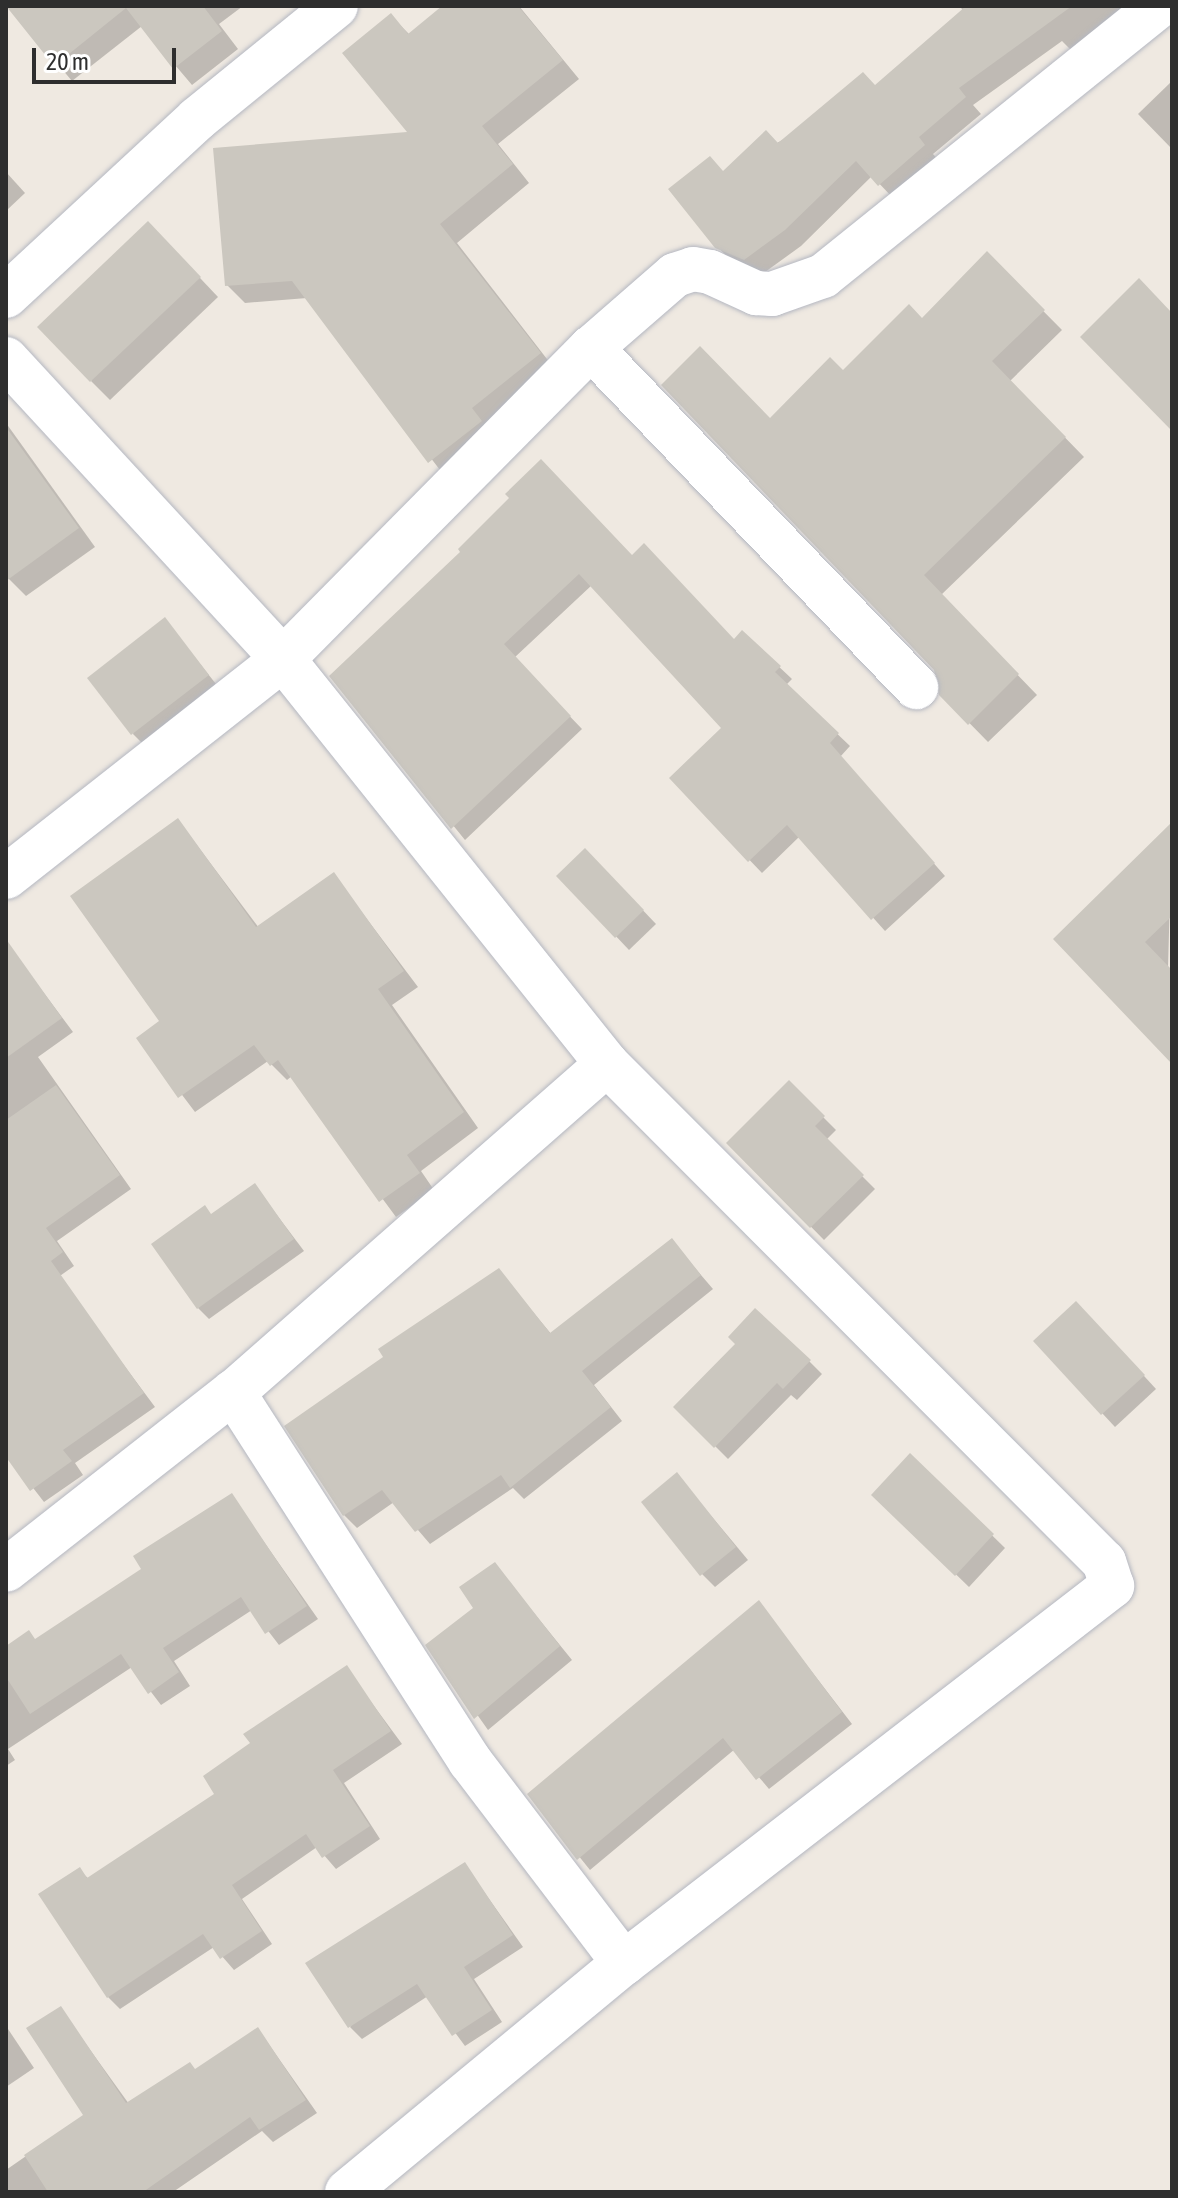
<!DOCTYPE html>
<html>
<head>
<meta charset="utf-8">
<style>
	body { margin:0 }
	#map { position:relative; width:1178px; height:2198px; overflow:hidden; background:#efe9e1; font-family:"Asap Condensed",sans-serif }
	div>[style] { position:absolute }
	[style*='--x'] { left:calc(var(--x)*1px); top:calc(var(--y)*1px); width:calc(var(--w)*1px); rotate:calc(var(--a)*1deg) }
	.shadow>* { inset:0; background:#0003 }
	.building>* { inset:0; background:#cbc7bf }
	.roads { filter:drop-shadow(0 0 2px #b4b7c1) drop-shadow(0 0 2px #b4b7c1) }
	.minor>* { height:44px; margin:-22px; padding:0 22px; transform-origin:22px; border-radius:22px; background:#fff }
	span { translate:-50% -50%; white-space:nowrap; text-align:center; line-height:1.15; -webkit-text-stroke:6px #fff; paint-order:stroke }
	.frame { position:absolute; inset:0; border:8px solid #2e2e2e; pointer-events:none }
	.scale { position:absolute; left:32px; top:48px; width:144px; height:36px; box-sizing:border-box; border:4px solid #2e2e2e; border-top:0; padding-left:10px; font-size:24px; line-height:28px; white-space:nowrap; color:#2e2e2e; -webkit-text-stroke:6px #fff; paint-order:stroke }
</style>
</head>
<body>
<div id="map">
	<div class="shadow">
		<div style="clip-path:polygon(9px 6px,243px 6px,219px 24px,238px 49px,192px 85px,142px 26px,72px 81px)"></div>
		<div style="clip-path:polygon(445px 6px,519px 6px,579px 79px,498px 144px,529px 183px,457px 243px,557px 372px,447px 479px,307px 298px,245px 303px,227px 285px,411px 134px,391px 16px,410px 35px)"></div>
		<div style="clip-path:polygon(960px 6px,1142px 6px,1077px 56px,1062px 41px,973px 105px,981px 114px,933px 154px,940px 162px,895px 200px,872px 176px,801px 246px,761px 275px,733px 263px,717px 246px,724px 173px,876px 87px,963px 11px)"></div>
		<div style="clip-path:polygon(1172px 81px,1172px 149px,1138px 114px)"></div>
		<div style="clip-path:polygon(6px 172px,25px 193px,6px 211px)"></div>
		<div style="clip-path:polygon(166px 242px,218px 297px,110px 400px,91px 381px)"></div>
		<div style="clip-path:polygon(987px 254px,1062px 330px,1010px 381px,1084px 457px,941px 595px,1037px 695px,988px 742px,941px 694px,936px 669px,770px 420px,922px 320px)"></div>
		<div style="clip-path:polygon(6px 423px,95px 547px,26px 596px,6px 576px)"></div>
		<div style="clip-path:polygon(463px 552px,632px 558px,735px 641px,742px 632px,792px 679px,786px 685px,850px 746px,840px 757px,945px 876px,885px 931px,800px 836px,762px 873px,671px 778px,724px 728px,592px 585px,514px 658px,582px 729px,465px 840px,332px 676px)"></div>
		<div style="clip-path:polygon(165px 620px,220px 689px,145px 746px,133px 734px)"></div>
		<div style="clip-path:polygon(178px 820px,259px 928px,333px 874px,418px 987px,392px 1005px,478px 1128px,421px 1171px,434px 1190px,396px 1217px,292px 1076px,287px 1080px,268px 1061px,195px 1112px,139px 1038px,161px 1022px)"></div>
		<div style="clip-path:polygon(1172px 824px,1168px 968px,1172px 1061px,1056px 939px)"></div>
		<div style="clip-path:polygon(598px 863px,656px 924px,629px 950px,559px 876px)"></div>
		<div style="clip-path:polygon(11px 949px,73px 1032px,38px 1057px,131px 1189px,57px 1241px,74px 1266px,37px 1292px,6px 1253px,6px 952px)"></div>
		<div style="clip-path:polygon(789px 1083px,836px 1130px,826px 1140px,875px 1189px,824px 1240px,729px 1143px)"></div>
		<div style="clip-path:polygon(255px 1186px,304px 1251px,209px 1319px,198px 1308px,212px 1216px)"></div>
		<div style="clip-path:polygon(671px 1240px,713px 1289px,594px 1385px,622px 1421px,524px 1499px,513px 1488px,430px 1544px,394px 1502px,357px 1528px,344px 1515px,386px 1358px,498px 1270px,552px 1335px)"></div>
		<div style="clip-path:polygon(85px 1313px,155px 1407px,75px 1463px,83px 1475px,44px 1502px,6px 1453px,6px 1371px)"></div>
		<div style="clip-path:polygon(1089px 1316px,1156px 1389px,1115px 1427px,1036px 1342px)"></div>
		<div style="clip-path:polygon(809px 1361px,822px 1374px,797px 1400px,791px 1395px,728px 1459px,676px 1407px)"></div>
		<div style="clip-path:polygon(911px 1456px,1005px 1548px,969px 1587px,874px 1495px)"></div>
		<div style="clip-path:polygon(677px 1475px,748px 1560px,715px 1587px,702px 1574px)"></div>
		<div style="clip-path:polygon(231px 1495px,318px 1619px,279px 1645px,252px 1610px,174px 1661px,190px 1686px,161px 1705px,132px 1667px,8px 1749px,15px 1760px,6px 1766px,6px 1648px,36px 1640px,144px 1569px)"></div>
		<div style="clip-path:polygon(495px 1565px,572px 1660px,488px 1730px,428px 1645px,476px 1608px)"></div>
		<div style="clip-path:polygon(759px 1603px,852px 1724px,769px 1789px,735px 1749px,590px 1870px,529px 1794px)"></div>
		<div style="clip-path:polygon(346px 1668px,402px 1744px,344px 1783px,380px 1839px,336px 1869px,317px 1847px,242px 1899px,272px 1944px,234px 1970px,214px 1947px,120px 2009px,108px 1997px,79px 1870px,89px 1879px,217px 1794px,253px 1744px)"></div>
		<div style="clip-path:polygon(465px 1865px,523px 1947px,474px 1979px,502px 2022px,465px 2046px,428px 1996px,362px 2039px,350px 2027px)"></div>
		<div style="clip-path:polygon(60px 2008px,129px 2104px,196px 2071px,258px 2029px,317px 2113px,273px 2142px,262px 2131px,173px 2192px,6px 2192px,6px 2170px,85px 2115px)"></div>
		<div style="clip-path:polygon(6px 2026px,34px 2068px,6px 2087px)"></div>
	</div>
	<div class="building">
		<div style="clip-path:polygon(6px 6px,203px 6px,222px 31px,173px 69px,126px 8px,54px 66px)"></div>
		<div style="clip-path:polygon(442px 6px,518px 6px,563px 60px,482px 126px,513px 164px,440px 224px,541px 353px,472px 408px,482px 421px,428px 463px,292px 281px,225px 286px,213px 148px,407px 132px,342px 53px,391px 13px,408px 34px)"></div>
		<div style="clip-path:polygon(966px 6px,1072px 6px,959px 88px,966px 97px,919px 137px,925px 145px,878px 186px,856px 161px,785px 230px,744px 260px,715px 248px,668px 189px,710px 156px,723px 171px,766px 130px,778px 143px,863px 72px,875px 85px)"></div>
		<div style="clip-path:polygon(148px 221px,201px 277px,90px 382px,37px 327px)"></div>
		<div style="clip-path:polygon(987px 251px,1045px 310px,992px 361px,1066px 437px,924px 575px,1019px 674px,968px 725px,939px 695px,934px 670px,661px 385px,700px 346px,770px 418px,830px 357px,843px 370px,909px 304px,922px 318px)"></div>
		<div style="clip-path:polygon(1139px 278px,1172px 313px,1172px 431px,1080px 337px)"></div>
		<div style="clip-path:polygon(6px 427px,79px 528px,6px 581px)"></div>
		<div style="clip-path:polygon(541px 459px,632px 555px,644px 543px,734px 639px,742px 630px,781px 666px,775px 672px,839px 733px,830px 743px,935px 863px,871px 920px,787px 825px,748px 862px,669px 778px,721px 728px,579px 574px,504px 644px,571px 716px,451px 829px,329px 676px,460px 552px,458px 549px,509px 498px,505px 494px)"></div>
		<div style="clip-path:polygon(165px 617px,209px 675px,131px 735px,87px 678px)"></div>
		<div style="clip-path:polygon(178px 818px,256px 927px,334px 872px,404px 971px,378px 989px,464px 1112px,407px 1155px,420px 1173px,379px 1202px,278px 1060px,270px 1066px,254px 1045px,178px 1098px,136px 1038px,159px 1021px,70px 896px)"></div>
		<div style="clip-path:polygon(1172px 822px,1172px 916px,1145px 942px,1172px 970px,1172px 1064px,1053px 939px)"></div>
		<div style="clip-path:polygon(585px 848px,644px 910px,615px 938px,556px 876px)"></div>
		<div style="clip-path:polygon(6px 939px,62px 1018px,6px 1058px)"></div>
		<div style="clip-path:polygon(789px 1080px,825px 1116px,815px 1126px,864px 1175px,810px 1228px,726px 1143px)"></div>
		<div style="clip-path:polygon(56px 1085px,120px 1175px,46px 1228px,63px 1252px,51px 1261px,144px 1393px,63px 1450px,72px 1461px,30px 1491px,6px 1457px,6px 1120px)"></div>
		<div style="clip-path:polygon(255px 1183px,294px 1239px,197px 1309px,151px 1244px,205px 1205px,211px 1214px)"></div>
		<div style="clip-path:polygon(672px 1238px,701px 1275px,582px 1371px,611px 1407px,510px 1488px,501px 1475px,415px 1532px,382px 1490px,343px 1516px,284px 1426px,383px 1357px,378px 1349px,499px 1268px,550px 1333px)"></div>
		<div style="clip-path:polygon(1076px 1301px,1145px 1375px,1101px 1415px,1033px 1341px)"></div>
		<div style="clip-path:polygon(755px 1308px,811px 1360px,783px 1389px,777px 1383px,714px 1448px,673px 1407px,735px 1344px,728px 1337px)"></div>
		<div style="clip-path:polygon(910px 1453px,994px 1534px,955px 1576px,871px 1495px)"></div>
		<div style="clip-path:polygon(677px 1472px,736px 1547px,700px 1576px,641px 1502px)"></div>
		<div style="clip-path:polygon(232px 1493px,307px 1606px,265px 1634px,241px 1597px,163px 1648px,179px 1672px,148px 1694px,121px 1654px,30px 1714px,6px 1677px,6px 1646px,29px 1630px,35px 1639px,141px 1569px,133px 1556px)"></div>
		<div style="clip-path:polygon(495px 1562px,560px 1646px,474px 1719px,425px 1645px,473px 1608px,459px 1587px)"></div>
		<div style="clip-path:polygon(759px 1600px,842px 1712px,756px 1780px,723px 1738px,577px 1860px,527px 1794px)"></div>
		<div style="clip-path:polygon(347px 1665px,391px 1731px,333px 1770px,370px 1826px,322px 1858px,306px 1834px,232px 1885px,262px 1931px,220px 1959px,203px 1934px,107px 1998px,38px 1894px,80px 1867px,87px 1878px,214px 1794px,203px 1776px,250px 1743px,243px 1734px)"></div>
		<div style="clip-path:polygon(465px 1862px,513px 1935px,464px 1967px,492px 2010px,452px 2036px,417px 1984px,348px 2028px,305px 1963px)"></div>
		<div style="clip-path:polygon(61px 2006px,126px 2103px,190px 2062px,195px 2069px,258px 2027px,306px 2100px,259px 2130px,250px 2117px,143px 2192px,48px 2192px,24px 2155px,83px 2115px,26px 2028px)"></div>
	</div>
	<div class="roads">
		<div class="minor">
			<div style="--x:6;--y:296;--w:260;--a:-42.8"></div>
			<div style="--x:197;--y:119;--w:179;--a:-39.1"></div>
			<div style="--x:591;--y:348;--w:470;--a:46.2"></div>
			<div style="--x:6;--y:359;--w:408;--a:47.3"></div>
			<div style="--x:283;--y:659;--w:519;--a:51.34"></div>
			<div style="--x:607;--y:1064;--w:497;--a:138.7"></div>
			<div style="--x:233;--y:1392;--w:288;--a:141.9"></div>
			<div style="--x:6;--y:877;--w:352;--a:-38.2"></div>
			<div style="--x:283;--y:659;--w:438;--a:-45.3"></div>
			<div style="--x:591;--y:348;--w:111;--a:-41"></div>
			<div style="--x:675;--y:275;--w:19;--a:-18"></div>
			<div style="--x:693;--y:269;--w:17;--a:10"></div>
			<div style="--x:710;--y:272;--w:51;--a:24.5"></div>
			<div style="--x:756;--y:293;--w:16;--a:4"></div>
			<div style="--x:772;--y:294;--w:54;--a:-19.4"></div>
			<div style="--x:823;--y:276;--w:431;--a:-38.8"></div>
			<div style="--x:233;--y:1392;--w:439;--a:57.3"></div>
			<div style="--x:470;--y:1761;--w:254;--a:52.7"></div>
			<div style="--x:347;--y:2192;--w:359;--a:-39.6"></div>
			<div style="--x:624;--y:1963;--w:617;--a:-37.69"></div>
			<div style="--x:1112;--y:1586;--w:25;--a:-108"></div>
			<div style="--x:1104;--y:1562;--w:704;--a:-134.94"></div>
		</div>
	</div>
	<div class="frame"></div>
	<div class="scale">20 m</div>
</div>
</body>
</html>
